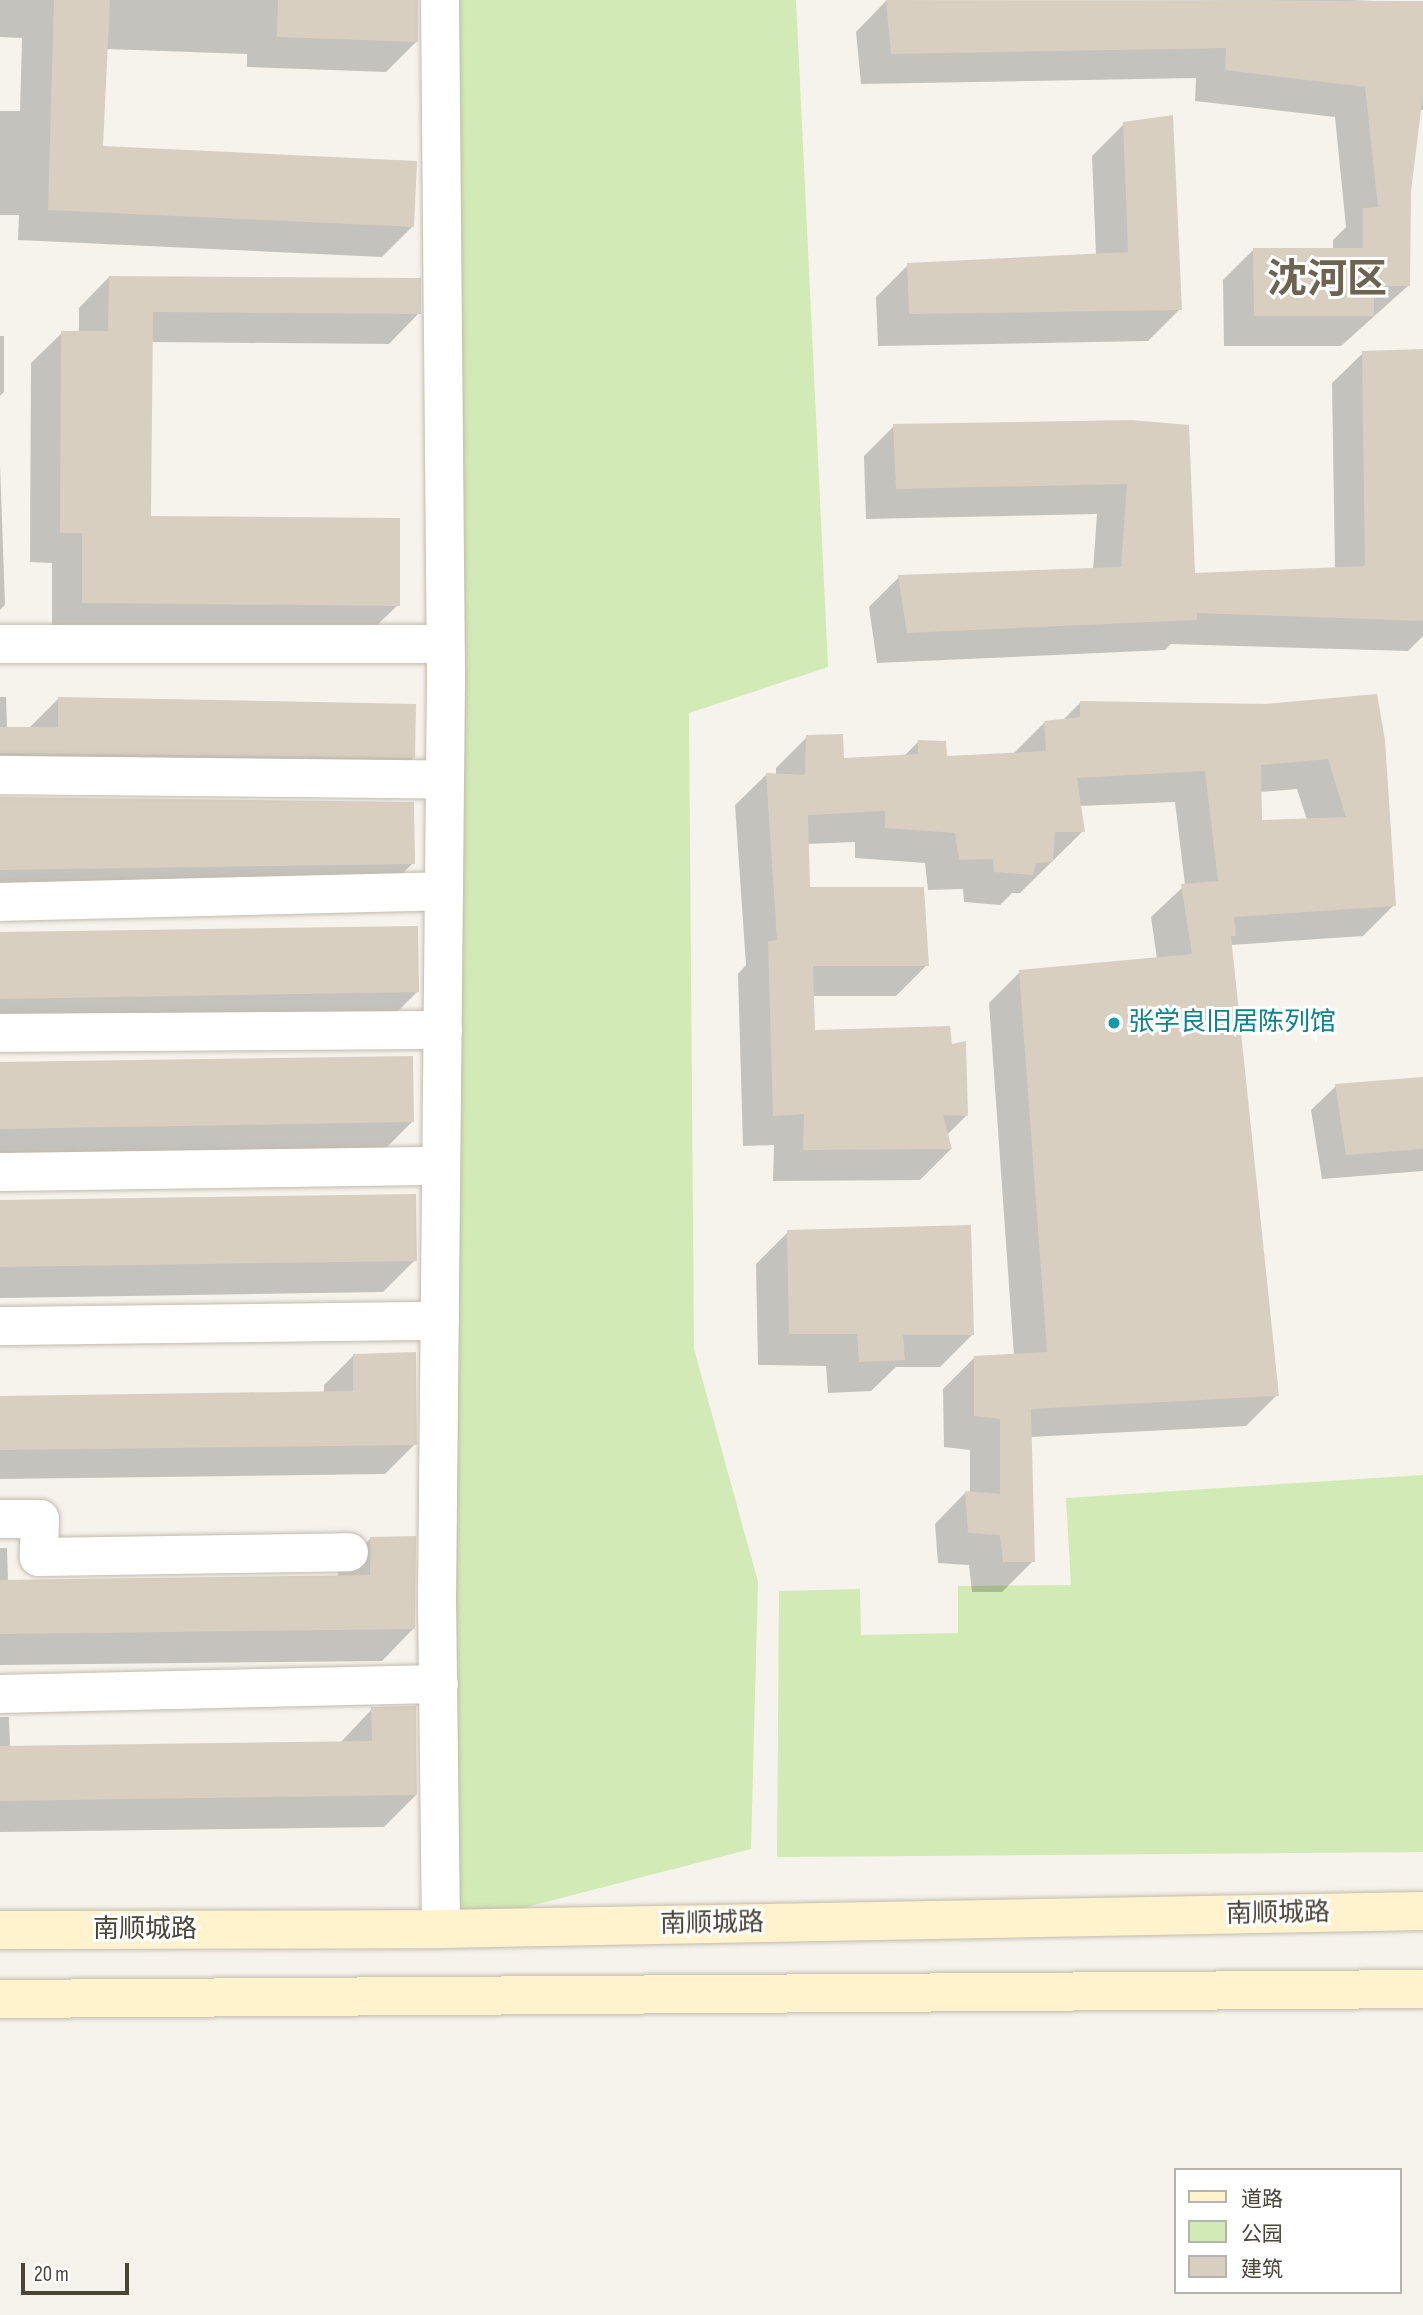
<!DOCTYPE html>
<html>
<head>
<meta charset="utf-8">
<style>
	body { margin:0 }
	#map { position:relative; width:1423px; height:2315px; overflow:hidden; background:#f6f3ec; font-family:"Sofia Sans Condensed","Noto Sans SC",sans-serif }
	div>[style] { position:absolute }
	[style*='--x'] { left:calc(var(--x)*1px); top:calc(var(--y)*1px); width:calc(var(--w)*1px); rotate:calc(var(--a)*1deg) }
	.green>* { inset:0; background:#d2eab5 }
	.shadow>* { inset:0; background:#0003 }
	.building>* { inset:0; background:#d8cfc1 }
	.roads { filter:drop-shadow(0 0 2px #c2bbae) drop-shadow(0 0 2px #c2bbae) }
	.minor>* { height:38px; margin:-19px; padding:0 19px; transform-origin:19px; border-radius:19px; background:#fff }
	.secondary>* { height:38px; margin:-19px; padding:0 19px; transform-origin:19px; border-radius:19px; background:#fff3cd }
	.dots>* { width:19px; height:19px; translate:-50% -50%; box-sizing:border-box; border:4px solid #fff; border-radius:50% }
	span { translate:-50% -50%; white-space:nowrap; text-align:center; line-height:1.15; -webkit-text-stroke:6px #fff; paint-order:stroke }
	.culture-label { font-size:26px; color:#0d838f }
	.left { translate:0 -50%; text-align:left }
	.street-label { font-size:26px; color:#4b4439 }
	.town-label { font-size:40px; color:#6e6250; font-weight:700 }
	.legend { position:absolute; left:1174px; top:2168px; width:228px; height:126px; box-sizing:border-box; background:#fff; border:2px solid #b7b4b0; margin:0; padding:9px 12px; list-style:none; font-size:21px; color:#4b4439 }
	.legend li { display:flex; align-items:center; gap:14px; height:35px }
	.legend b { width:35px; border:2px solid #b7b4b0 }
	.scale { position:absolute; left:21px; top:2263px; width:108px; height:32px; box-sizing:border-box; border:4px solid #4b4439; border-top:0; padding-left:9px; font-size:21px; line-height:24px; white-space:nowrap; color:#4b4439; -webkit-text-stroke:5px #fff; paint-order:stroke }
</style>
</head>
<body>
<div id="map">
	<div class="green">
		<div style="clip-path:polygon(440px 0,796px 0,828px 667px,689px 713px,694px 1349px,758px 1582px,751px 1849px,441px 1929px)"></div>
		<div style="clip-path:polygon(1423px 1475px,1423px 1852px,777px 1857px,779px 1591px,860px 1589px,861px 1635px,958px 1633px,958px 1586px,1071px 1585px,1066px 1498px)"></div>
	</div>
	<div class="shadow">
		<div style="clip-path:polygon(0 0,416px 0,417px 41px,386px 72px,247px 67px,247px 54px,106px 49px,101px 148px,413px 226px,382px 257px,18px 240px,19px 215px,0 215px,0 111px,20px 111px,22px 38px,0 37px)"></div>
		<div style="clip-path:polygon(1349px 0,1423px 3px,1423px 110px,1419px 110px,1409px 191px,1409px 285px,1341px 346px,1224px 346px,1223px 280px,1254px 249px,1333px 250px,1333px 240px,1346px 227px,1335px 117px,1195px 101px,1196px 78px,861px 84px,856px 32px,886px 1px)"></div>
		<div style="clip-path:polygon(1124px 124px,1180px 309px,1148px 341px,878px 346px,876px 297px,908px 265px,1096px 255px,1092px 156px)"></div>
		<div style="clip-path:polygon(109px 277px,419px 313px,389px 344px,151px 342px,150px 518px,398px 605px,367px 635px,52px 633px,52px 563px,30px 562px,31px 363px,62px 333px,79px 333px,79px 308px)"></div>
		<div style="clip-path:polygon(0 336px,4px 336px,4px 392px,0 396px)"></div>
		<div style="clip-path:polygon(1423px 351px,1423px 636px,1408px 651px,1171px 644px,1165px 650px,877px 663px,869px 607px,899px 577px,1093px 570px,1097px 514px,866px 519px,864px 456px,894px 426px,1132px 422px,1194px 575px,1335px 569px,1332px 383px,1363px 353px)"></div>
		<div style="clip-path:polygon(0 464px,5px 605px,0 610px)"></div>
		<div style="clip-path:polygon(evenodd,1376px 695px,1394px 905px,1363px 936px,1231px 945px,1277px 1395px,1246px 1426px,1030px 1437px,1033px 1561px,1002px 1592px,972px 1592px,969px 1565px,938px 1563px,935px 1524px,965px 1493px,970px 1493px,970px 1450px,944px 1447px,943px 1389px,974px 1358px,1014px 1356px,989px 1003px,1020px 972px,1157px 959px,1151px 917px,1185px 885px,1175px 802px,1079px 806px,1083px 831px,1020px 893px,1012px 893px,1000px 905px,964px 902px,963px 889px,928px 890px,925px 863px,855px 858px,855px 842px,807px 844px,808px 889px,927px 965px,896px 996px,812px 996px,813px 1032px,966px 1116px,947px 1135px,951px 1149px,920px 1180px,773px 1181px,774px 1145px,743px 1146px,738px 974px,746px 965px,735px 805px,766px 775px,776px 775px,776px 768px,807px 737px,842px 760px,903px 757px,918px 742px,945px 757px,1013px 754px,1045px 722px,1063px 720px,1081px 702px,1265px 705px,1376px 695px,1297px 789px,1307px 820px,1261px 822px,1260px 792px,1297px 789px)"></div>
		<div style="clip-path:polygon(0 697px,6px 697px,7px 729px,28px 729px,59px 698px,414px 757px,382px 789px,0 785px)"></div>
		<div style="clip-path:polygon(0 799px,413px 863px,381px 895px,0 901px)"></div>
		<div style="clip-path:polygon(0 934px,417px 992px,385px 1024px,0 1030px)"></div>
		<div style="clip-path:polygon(0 1064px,412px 1122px,380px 1154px,0 1159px)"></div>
		<div style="clip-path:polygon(1423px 1078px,1423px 1171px,1322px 1179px,1311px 1110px,1336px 1086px)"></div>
		<div style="clip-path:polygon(0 1202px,415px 1260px,383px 1292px,0 1298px)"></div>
		<div style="clip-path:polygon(788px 1232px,972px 1335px,940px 1367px,896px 1367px,871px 1391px,828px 1393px,826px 1366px,758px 1365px,756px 1264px)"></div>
		<div style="clip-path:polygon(354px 1355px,415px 1444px,385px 1474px,0 1479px,0 1398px,324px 1393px,324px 1385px)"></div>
		<div style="clip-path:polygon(370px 1539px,414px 1628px,382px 1661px,0 1665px,0 1548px,7px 1548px,8px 1582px,338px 1577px,338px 1571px)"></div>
		<div style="clip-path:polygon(372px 1709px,416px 1795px,384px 1827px,0 1832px,0 1717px,9px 1717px,10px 1748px,340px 1743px)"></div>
	</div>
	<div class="building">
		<div style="clip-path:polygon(54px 0,110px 0,103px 146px,417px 161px,414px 227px,48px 210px)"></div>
		<div style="clip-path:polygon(278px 0,418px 0,418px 42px,277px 37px)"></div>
		<div style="clip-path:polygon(886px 0,1423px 1px,1423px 94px,1411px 191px,1410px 286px,1374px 286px,1374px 316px,1254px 316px,1253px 248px,1363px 248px,1363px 208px,1378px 207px,1365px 87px,1225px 70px,1226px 48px,891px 54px)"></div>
		<div style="clip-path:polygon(1173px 115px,1182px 310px,909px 314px,907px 263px,1128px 252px,1123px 122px)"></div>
		<div style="clip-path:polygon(109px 276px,421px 278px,421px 314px,153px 312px,151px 516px,400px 518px,400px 606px,82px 603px,82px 533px,60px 533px,61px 331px,108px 331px)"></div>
		<div style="clip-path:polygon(1423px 349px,1423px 621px,1197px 613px,1197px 620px,907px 633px,898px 575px,1121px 567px,1127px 484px,896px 489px,893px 424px,1132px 420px,1189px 425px,1195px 573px,1365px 566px,1362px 351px)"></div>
		<div style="clip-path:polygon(evenodd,1377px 694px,1385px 740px,1396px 906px,1234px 917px,1236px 936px,1231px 936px,1279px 1396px,1031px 1409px,1035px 1562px,1003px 1562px,1000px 1535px,968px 1533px,965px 1491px,1000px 1494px,1000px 1419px,974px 1416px,974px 1356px,1047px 1352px,1019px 970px,1192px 954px,1181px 884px,1218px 881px,1205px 771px,1077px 778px,1085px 832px,1055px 832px,1053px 862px,1036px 863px,1033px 875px,994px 872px,993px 859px,959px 860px,955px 833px,885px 828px,885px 811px,808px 815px,810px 887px,924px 887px,929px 966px,813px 966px,815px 1030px,950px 1026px,952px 1044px,966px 1041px,968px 1116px,943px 1115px,952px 1149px,803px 1150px,804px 1114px,773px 1116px,768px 941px,777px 940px,766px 773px,805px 775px,806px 735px,843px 734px,844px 758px,918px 754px,918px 740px,946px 741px,947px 756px,1046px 751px,1044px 721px,1080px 717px,1080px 701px,1265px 704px,1377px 694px,1328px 759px,1346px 817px,1262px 820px,1261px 765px,1328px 759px)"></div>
		<div style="clip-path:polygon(58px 697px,416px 704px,415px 758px,0 753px,0 727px,58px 727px)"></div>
		<div style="clip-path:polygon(0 797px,414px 802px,415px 864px,0 870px)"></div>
		<div style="clip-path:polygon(418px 926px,419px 992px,0 999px,0 932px)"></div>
		<div style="clip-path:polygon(413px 1056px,414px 1122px,0 1129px,0 1062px)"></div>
		<div style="clip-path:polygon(1423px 1077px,1423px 1149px,1346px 1155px,1335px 1084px)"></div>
		<div style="clip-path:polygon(416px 1194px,417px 1261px,0 1267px,0 1200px)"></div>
		<div style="clip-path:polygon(971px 1225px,974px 1335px,903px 1335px,905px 1360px,859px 1362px,857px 1334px,789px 1334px,787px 1230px)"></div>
		<div style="clip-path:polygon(416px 1352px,417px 1445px,0 1450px,0 1396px,353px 1391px,353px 1354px)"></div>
		<div style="clip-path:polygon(416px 1536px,415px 1629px,0 1634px,0 1580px,370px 1575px,370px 1537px)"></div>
		<div style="clip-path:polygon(416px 1706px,417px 1795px,0 1801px,0 1746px,372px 1741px,371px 1707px)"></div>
	</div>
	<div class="roads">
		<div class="minor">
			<div style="--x:440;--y:0;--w:679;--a:89.49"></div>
			<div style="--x:446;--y:679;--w:920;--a:90.56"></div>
			<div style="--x:437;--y:1599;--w:330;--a:89.3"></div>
			<div style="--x:0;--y:644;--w:444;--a:0"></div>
			<div style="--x:0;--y:775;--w:445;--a:0.6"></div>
			<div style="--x:0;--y:902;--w:444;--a:-1.4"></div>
			<div style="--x:0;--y:1033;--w:443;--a:-0.4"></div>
			<div style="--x:0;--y:1172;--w:441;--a:-0.8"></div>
			<div style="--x:0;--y:1326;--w:440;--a:-0.7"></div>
			<div style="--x:0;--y:1519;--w:40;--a:0"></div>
			<div style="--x:40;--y:1519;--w:38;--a:92"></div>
			<div style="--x:39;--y:1557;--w:310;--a:-0.9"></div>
			<div style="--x:0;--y:1694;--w:439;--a:-1.3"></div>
		</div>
		<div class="secondary">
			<div style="--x:0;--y:1930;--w:441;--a:-0.1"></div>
			<div style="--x:441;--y:1929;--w:982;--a:-1.05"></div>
			<div style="--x:0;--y:1999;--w:1423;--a:-0.4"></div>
		</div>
	</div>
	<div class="dots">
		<div style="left:1114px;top:1023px;background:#0f9aa8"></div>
	</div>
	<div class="culture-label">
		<span class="left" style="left:1128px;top:1023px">张学良旧居陈列馆</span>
	</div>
	<div class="street-label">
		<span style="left:1278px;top:1914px;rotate:-1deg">南顺城路</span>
		<span style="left:712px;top:1924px;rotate:-1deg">南顺城路</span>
		<span style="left:145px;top:1930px">南顺城路</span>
	</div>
	<div class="town-label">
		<span style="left:1327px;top:280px">沈河区</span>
	</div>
	<ul class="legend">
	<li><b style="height:9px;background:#fff3cd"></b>道路</li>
	<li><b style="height:19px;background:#d2eab5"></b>公园</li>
	<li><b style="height:19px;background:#d8cfc1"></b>建筑</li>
	</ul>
	<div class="scale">20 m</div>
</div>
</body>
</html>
